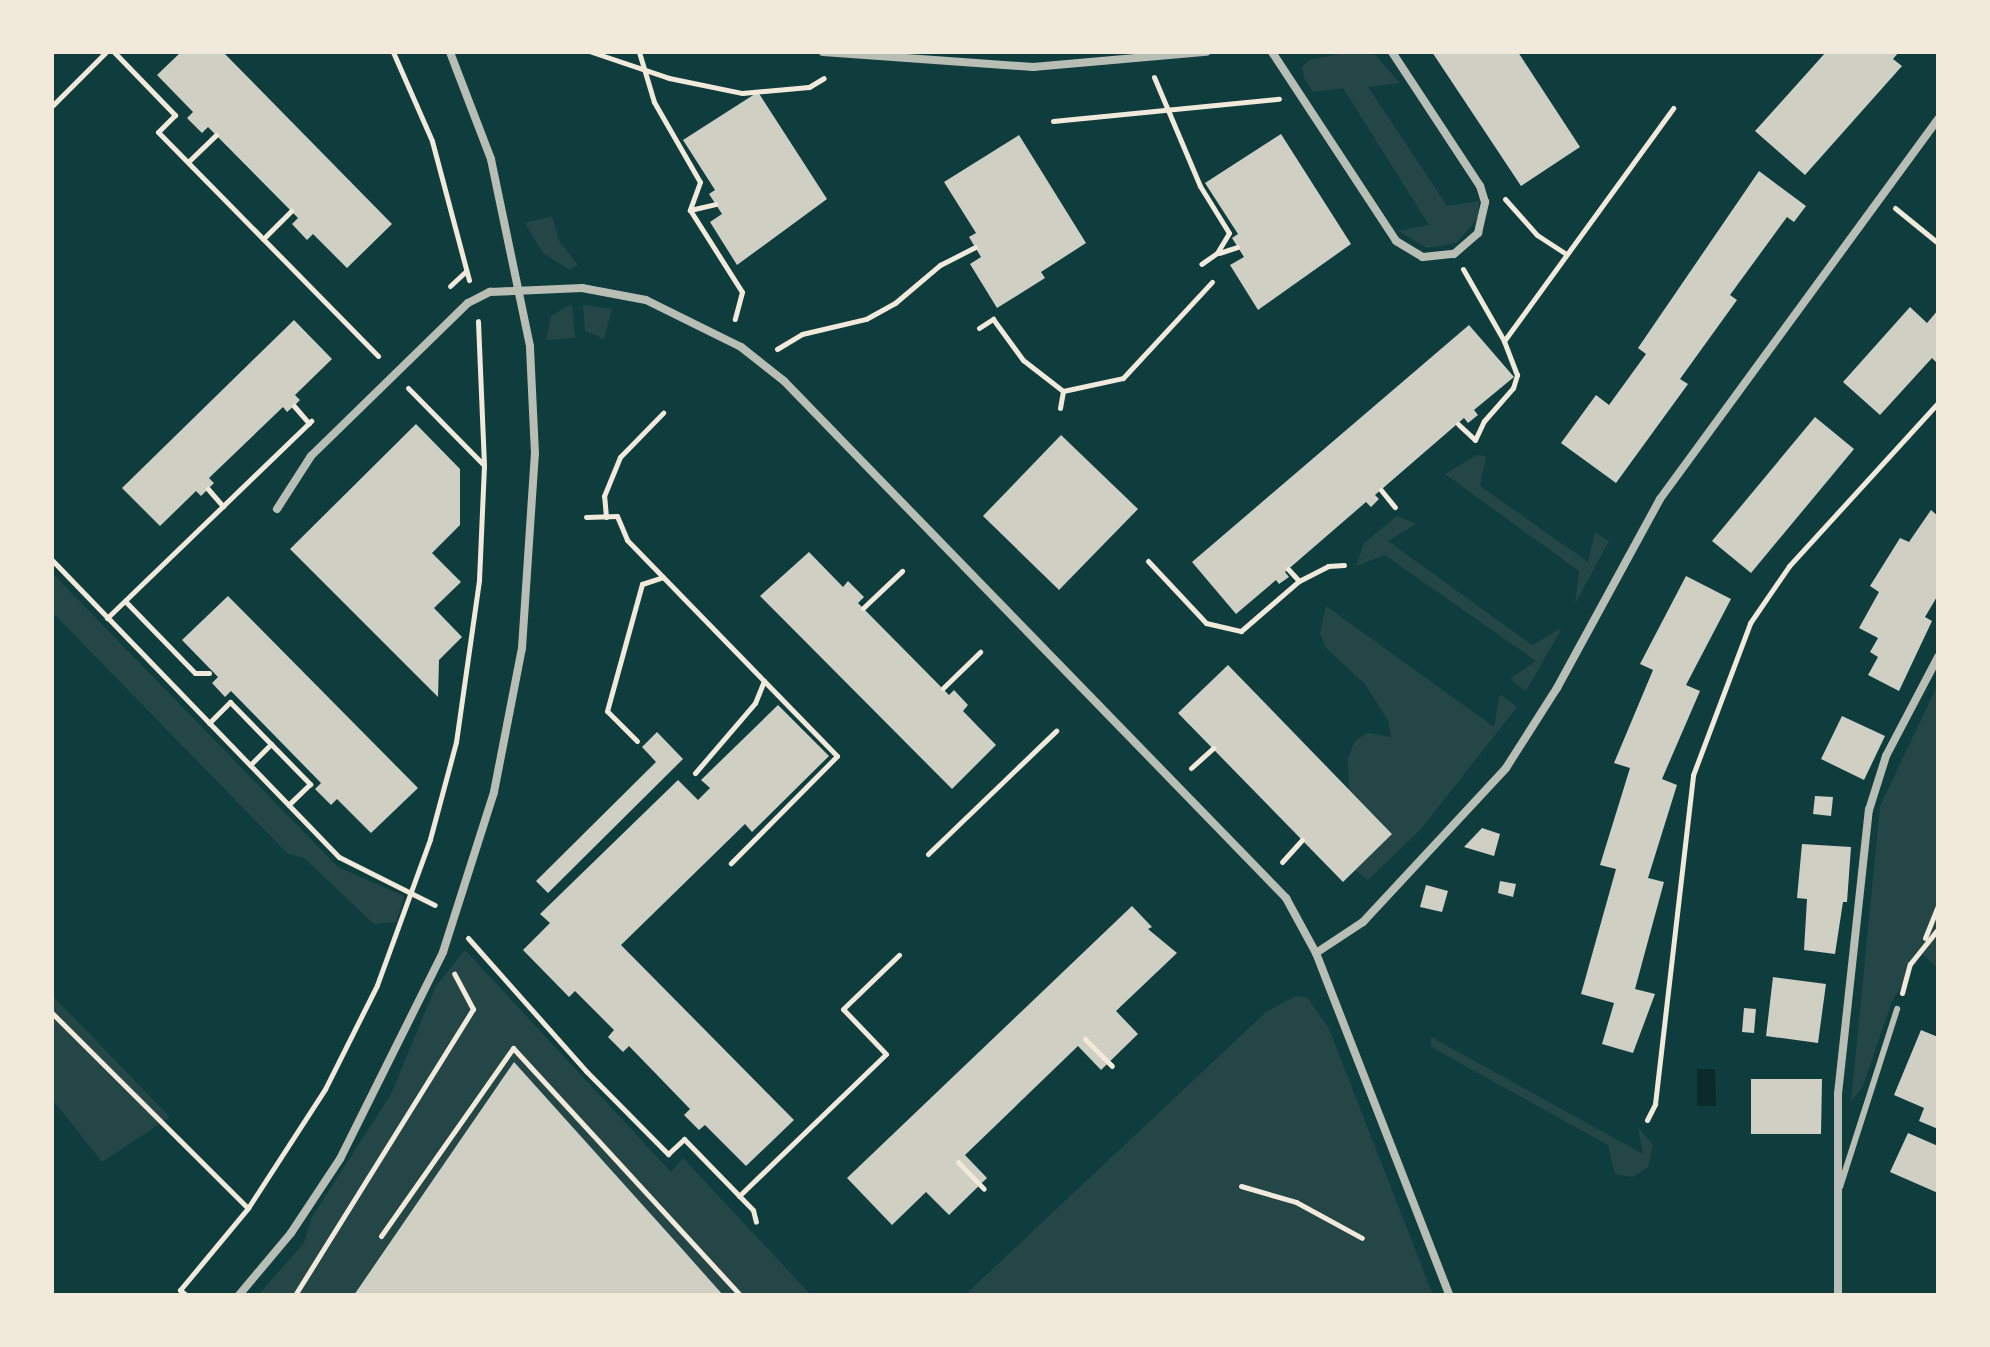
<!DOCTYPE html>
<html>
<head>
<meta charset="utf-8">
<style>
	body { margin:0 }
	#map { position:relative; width:1990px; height:1347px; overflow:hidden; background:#0f3d3e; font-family:"Titillium Web",sans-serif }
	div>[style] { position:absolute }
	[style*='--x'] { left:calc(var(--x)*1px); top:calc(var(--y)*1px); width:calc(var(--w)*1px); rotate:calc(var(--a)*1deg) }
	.green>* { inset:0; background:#244646 }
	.water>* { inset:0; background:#0a2a2b }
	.building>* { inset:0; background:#cfcfc3 }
	.path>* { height:5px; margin:-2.5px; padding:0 2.5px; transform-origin:2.5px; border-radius:2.5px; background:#f1e9da }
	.service>* { height:6px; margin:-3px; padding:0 3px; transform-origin:3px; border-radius:3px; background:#b8beb3 }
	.minor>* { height:8px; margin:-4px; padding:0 4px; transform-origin:4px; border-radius:4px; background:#b8beb3 }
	span { translate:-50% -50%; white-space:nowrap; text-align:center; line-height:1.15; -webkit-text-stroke:6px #f1e9da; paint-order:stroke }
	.frame { position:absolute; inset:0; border:54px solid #f1e9da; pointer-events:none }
</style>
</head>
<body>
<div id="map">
	<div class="green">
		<div style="clip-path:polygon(1349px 52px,1375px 55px,1400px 83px,1368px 87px,1447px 206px,1479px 201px,1478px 219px,1456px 243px,1427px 248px,1398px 231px,1429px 225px,1343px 88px,1313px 92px,1304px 78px,1302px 67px,1309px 60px)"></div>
		<div style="clip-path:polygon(552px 216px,559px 241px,578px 265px,570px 270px,543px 253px,525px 223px)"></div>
		<div style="clip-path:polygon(572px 304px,575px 338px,546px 340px,551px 316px)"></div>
		<div style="clip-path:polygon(583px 305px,612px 309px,604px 339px,585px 331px)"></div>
		<div style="clip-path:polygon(1477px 455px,1486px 456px,1480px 486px,1588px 562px,1595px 532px,1609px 541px,1575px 604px,1579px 571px,1445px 474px)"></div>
		<div style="clip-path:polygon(1397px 516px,1416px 524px,1388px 541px,1532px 645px,1562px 628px,1526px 691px,1510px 679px,1536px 661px,1385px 555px,1356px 566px,1364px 543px)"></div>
		<div style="clip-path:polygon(52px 573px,338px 867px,404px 896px,396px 922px,374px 924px,304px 858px,288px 854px,52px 612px)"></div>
		<div style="clip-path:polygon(1326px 606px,1494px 727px,1500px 694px,1517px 707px,1421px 829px,1368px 880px,1355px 870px,1392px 833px,1349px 789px,1348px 758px,1355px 741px,1368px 733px,1391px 737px,1388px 720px,1365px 684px,1326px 648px,1320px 633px)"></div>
		<div style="clip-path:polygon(1938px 684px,1938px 968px,1922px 954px,1892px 1001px,1863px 1086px,1851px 1102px,1880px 806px)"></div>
		<div style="clip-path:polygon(465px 950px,671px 1172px,683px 1158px,811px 1295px,723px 1295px,514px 1063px,354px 1295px,258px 1295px,304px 1243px,312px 1217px,391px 1094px,436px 986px)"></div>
		<div style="clip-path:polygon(52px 995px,170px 1117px,102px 1162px,52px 1099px)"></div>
		<div style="clip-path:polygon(1296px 996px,1308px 998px,1329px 1029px,1433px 1295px,965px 1295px,1266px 1012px)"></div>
		<div style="clip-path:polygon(1431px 1037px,1643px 1154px,1638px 1127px,1653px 1145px,1648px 1167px,1633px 1177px,1615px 1174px,1608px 1145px,1431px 1047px)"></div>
	</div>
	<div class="water">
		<div style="clip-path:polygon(1697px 1069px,1715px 1069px,1716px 1106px,1697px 1106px)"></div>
	</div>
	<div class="building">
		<div style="clip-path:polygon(181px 52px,223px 52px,392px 224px,347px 268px,313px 234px,307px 240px,292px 224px,298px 218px,208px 127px,202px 133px,187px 118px,193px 112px,157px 75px)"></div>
		<div style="clip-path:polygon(1432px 52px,1518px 52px,1580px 147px,1521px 186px)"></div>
		<div style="clip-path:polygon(1826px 52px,1899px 52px,1893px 59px,1902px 66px,1805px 175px,1755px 131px)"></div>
		<div style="clip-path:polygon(758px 92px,827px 199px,737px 265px,710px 222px,722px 214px,709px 194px,715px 190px,683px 140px)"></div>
		<div style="clip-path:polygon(1281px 134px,1351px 244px,1258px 310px,1230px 265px,1244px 257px,1232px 238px,1238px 234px,1205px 183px)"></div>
		<div style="clip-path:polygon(1019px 135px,1086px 243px,1041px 272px,1045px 278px,997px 308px,970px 264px,981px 257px,969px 237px,976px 233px,944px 182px)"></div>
		<div style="clip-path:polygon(1759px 171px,1806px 206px,1794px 222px,1787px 217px,1730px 295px,1737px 300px,1680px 379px,1688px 384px,1616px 483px,1561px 443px,1596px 395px,1609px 405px,1646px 354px,1638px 348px)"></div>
		<div style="clip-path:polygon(1910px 307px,1927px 323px,1938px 310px,1938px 364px,1932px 358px,1880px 415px,1843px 382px)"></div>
		<div style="clip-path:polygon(294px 320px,332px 359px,295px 395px,300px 400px,294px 406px,287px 412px,283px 407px,209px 478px,214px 483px,201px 496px,196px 491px,160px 526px,122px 488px)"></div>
		<div style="clip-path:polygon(1469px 325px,1514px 377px,1474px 410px,1478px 415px,1468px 423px,1464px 418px,1375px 495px,1379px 499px,1371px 507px,1366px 502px,1285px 572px,1289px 577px,1279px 584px,1276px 580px,1236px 614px,1192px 562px)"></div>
		<div style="clip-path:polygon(1815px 417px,1854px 449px,1751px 573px,1712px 541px)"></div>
		<div style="clip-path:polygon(416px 424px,460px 469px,460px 525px,432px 553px,461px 582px,434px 608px,462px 637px,439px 660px,438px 697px,290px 549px)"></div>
		<div style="clip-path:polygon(1061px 435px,1138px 509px,1059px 590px,983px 516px)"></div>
		<div style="clip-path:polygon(1931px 510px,1938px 516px,1938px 595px,1925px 617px,1932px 621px,1899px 691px,1868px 675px,1878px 657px,1870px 652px,1878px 638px,1859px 628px,1879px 592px,1870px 586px,1900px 538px,1909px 542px)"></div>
		<div style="clip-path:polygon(809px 552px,843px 587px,848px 581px,864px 597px,858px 603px,949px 695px,954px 690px,968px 705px,963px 711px,996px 745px,952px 789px,760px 596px)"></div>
		<div style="clip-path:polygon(1686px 576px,1731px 599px,1686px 685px,1700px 691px,1662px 779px,1677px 785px,1648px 878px,1664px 882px,1635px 989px,1655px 994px,1633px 1053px,1602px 1044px,1614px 1003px,1581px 994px,1616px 869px,1600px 865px,1630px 768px,1614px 763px,1653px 670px,1640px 664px)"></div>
		<div style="clip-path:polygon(228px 596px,418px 788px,371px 833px,337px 799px,331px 805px,315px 789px,321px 783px,231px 691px,225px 697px,212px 683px,218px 677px,182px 640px)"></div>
		<div style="clip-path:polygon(1228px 665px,1392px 834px,1343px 882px,1178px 713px)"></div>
		<div style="clip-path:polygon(778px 705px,829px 756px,752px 832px,745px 824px,621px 945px,794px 1120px,746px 1166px,705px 1125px,699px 1130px,684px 1115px,690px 1109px,629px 1046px,623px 1052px,608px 1037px,614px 1030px,575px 991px,569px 997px,523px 950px,550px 923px,540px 914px,678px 780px,698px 800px,710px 788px,701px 780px)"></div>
		<div style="clip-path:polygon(1842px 716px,1885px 736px,1864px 780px,1821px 759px)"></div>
		<div style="clip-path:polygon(657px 732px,683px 759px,548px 893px,536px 881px,656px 762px,642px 747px)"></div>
		<div style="clip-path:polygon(1815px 796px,1833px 797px,1831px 816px,1813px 814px)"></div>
		<div style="clip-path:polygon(1482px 828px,1500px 834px,1494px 856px,1464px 847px)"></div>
		<div style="clip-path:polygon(1802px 844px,1851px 847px,1847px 902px,1843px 902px,1835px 954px,1804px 950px,1807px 899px,1797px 898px)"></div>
		<div style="clip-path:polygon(1500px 881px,1516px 884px,1513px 897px,1498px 893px)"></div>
		<div style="clip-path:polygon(1426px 885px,1448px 891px,1442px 912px,1420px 907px)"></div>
		<div style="clip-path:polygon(1132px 906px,1152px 927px,1148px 929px,1177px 953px,1116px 1011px,1138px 1034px,1101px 1070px,1078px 1046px,965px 1155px,987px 1178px,949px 1215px,926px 1192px,892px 1225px,847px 1178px)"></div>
		<div style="clip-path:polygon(1773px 977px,1826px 984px,1818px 1043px,1766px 1036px)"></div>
		<div style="clip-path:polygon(1744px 1008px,1756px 1009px,1754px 1033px,1742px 1032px)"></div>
		<div style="clip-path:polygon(1921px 1030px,1938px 1037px,1938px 1129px,1919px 1121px,1924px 1108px,1894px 1095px)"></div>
		<div style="clip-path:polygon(514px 1062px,675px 1241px,723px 1295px,354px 1295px)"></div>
		<div style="clip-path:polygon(1751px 1079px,1822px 1079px,1821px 1134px,1751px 1134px)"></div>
		<div style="clip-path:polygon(1908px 1133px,1938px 1146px,1938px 1193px,1890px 1172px)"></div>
	</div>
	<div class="path">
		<div style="--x:114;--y:52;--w:88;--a:45.9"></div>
		<div style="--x:175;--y:115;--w:24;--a:135"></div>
		<div style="--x:158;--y:132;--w:314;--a:45.5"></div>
		<div style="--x:393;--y:52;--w:97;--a:66.3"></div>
		<div style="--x:432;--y:141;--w:144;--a:75.1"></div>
		<div style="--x:592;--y:52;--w:81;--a:18.7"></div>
		<div style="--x:669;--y:78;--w:75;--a:11.6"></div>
		<div style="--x:742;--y:93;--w:67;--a:-5.1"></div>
		<div style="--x:809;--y:87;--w:17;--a:-31"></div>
		<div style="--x:639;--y:52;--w:52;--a:73.3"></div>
		<div style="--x:654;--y:102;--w:92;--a:60.1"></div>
		<div style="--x:700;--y:182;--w:30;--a:110"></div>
		<div style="--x:690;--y:210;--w:97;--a:57.6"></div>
		<div style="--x:742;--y:292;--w:28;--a:105"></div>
		<div style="--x:1154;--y:77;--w:118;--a:67.1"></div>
		<div style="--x:1200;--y:186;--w:55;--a:58.3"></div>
		<div style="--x:1229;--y:233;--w:23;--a:121"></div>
		<div style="--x:1217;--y:253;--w:19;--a:145"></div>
		<div style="--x:52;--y:106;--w:76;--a:-45"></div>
		<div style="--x:1053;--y:121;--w:227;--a:-5.6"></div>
		<div style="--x:188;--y:162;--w:39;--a:-44"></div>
		<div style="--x:1505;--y:199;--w:48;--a:48.4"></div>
		<div style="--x:1537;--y:235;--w:33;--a:33"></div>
		<div style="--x:1895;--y:208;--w:55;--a:39.1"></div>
		<div style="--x:690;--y:210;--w:26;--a:-13"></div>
		<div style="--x:263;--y:239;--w:40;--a:-45"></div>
		<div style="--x:1219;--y:253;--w:19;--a:-18"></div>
		<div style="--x:1463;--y:269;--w:83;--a:60.3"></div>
		<div style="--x:450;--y:286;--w:22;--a:-43"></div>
		<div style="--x:979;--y:328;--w:17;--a:-33"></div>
		<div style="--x:993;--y:319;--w:51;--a:53.8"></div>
		<div style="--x:1023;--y:360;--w:51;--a:37.8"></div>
		<div style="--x:777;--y:349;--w:29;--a:-31"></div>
		<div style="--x:802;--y:334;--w:66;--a:-13.2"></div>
		<div style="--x:866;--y:319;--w:33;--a:-29"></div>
		<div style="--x:895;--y:303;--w:59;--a:-40.2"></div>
		<div style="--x:940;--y:265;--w:39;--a:-27"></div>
		<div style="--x:408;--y:388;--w:108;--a:45.4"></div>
		<div style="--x:294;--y:406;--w:23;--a:49"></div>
		<div style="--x:1060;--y:408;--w:17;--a:-80"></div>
		<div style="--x:1063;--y:391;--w:61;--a:-12.2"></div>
		<div style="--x:1123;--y:378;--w:131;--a:-47.2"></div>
		<div style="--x:1458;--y:424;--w:23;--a:43"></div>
		<div style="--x:1475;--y:440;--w:21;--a:-65"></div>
		<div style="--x:1484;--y:421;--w:44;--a:-48.7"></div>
		<div style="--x:1513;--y:388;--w:14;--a:-73"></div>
		<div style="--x:1517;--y:375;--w:36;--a:-111"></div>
		<div style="--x:1504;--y:341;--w:288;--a:-54"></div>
		<div style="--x:208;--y:489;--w:23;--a:49"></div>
		<div style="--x:1381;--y:490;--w:22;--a:51"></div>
		<div style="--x:586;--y:517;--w:31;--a:-2"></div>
		<div style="--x:617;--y:516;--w:26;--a:67"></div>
		<div style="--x:627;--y:540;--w:301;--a:45.8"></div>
		<div style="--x:837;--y:756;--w:151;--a:134.7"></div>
		<div style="--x:606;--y:517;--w:21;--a:-95"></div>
		<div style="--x:604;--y:496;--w:42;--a:-67.7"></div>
		<div style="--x:620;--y:457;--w:62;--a:-45.7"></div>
		<div style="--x:52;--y:560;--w:413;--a:46"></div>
		<div style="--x:339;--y:857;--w:107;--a:26.6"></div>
		<div style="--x:1148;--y:561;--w:85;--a:46.9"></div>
		<div style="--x:1206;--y:623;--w:36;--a:13"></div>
		<div style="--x:1241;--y:631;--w:77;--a:-40.8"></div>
		<div style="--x:1299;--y:581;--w:33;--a:-27"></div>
		<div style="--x:1328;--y:566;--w:16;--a:-4"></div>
		<div style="--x:1288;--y:569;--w:16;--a:47"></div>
		<div style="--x:125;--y:601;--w:100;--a:45.8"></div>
		<div style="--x:195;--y:673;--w:14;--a:0"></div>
		<div style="--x:863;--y:608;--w:54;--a:-43.5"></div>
		<div style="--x:107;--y:618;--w:284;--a:-44"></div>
		<div style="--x:943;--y:688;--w:52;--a:-44.2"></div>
		<div style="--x:209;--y:723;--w:30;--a:-45"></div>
		<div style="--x:230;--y:702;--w:115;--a:45.7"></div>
		<div style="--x:310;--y:784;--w:30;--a:136"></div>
		<div style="--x:637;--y:741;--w:42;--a:-135"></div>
		<div style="--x:607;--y:711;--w:132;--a:-74.6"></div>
		<div style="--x:642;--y:584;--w:22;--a:-18"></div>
		<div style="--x:250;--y:765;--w:30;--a:-45"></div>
		<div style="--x:1191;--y:768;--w:30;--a:-42"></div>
		<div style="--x:695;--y:773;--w:92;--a:-49.4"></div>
		<div style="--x:755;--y:703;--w:24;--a:-68"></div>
		<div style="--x:928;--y:854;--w:178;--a:-43.9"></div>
		<div style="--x:1282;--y:862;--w:30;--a:-48"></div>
		<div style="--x:468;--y:938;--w:178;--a:48.4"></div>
		<div style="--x:586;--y:1071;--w:117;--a:45.3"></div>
		<div style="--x:668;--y:1154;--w:22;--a:-43"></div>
		<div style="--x:684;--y:1139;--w:99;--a:45.8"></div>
		<div style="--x:753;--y:1210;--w:12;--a:76"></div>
		<div style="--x:1925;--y:938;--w:35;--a:-68"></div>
		<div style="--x:1902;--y:993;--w:30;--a:-75"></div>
		<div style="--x:1910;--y:964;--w:45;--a:-51.3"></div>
		<div style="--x:52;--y:1013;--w:276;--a:44.9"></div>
		<div style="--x:1085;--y:1039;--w:38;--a:45"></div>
		<div style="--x:1647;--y:1120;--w:18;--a:-63"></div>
		<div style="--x:1655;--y:1104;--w:331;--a:-83.4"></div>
		<div style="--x:1693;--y:775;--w:162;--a:-69.4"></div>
		<div style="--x:1750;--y:623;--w:69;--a:-55.6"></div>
		<div style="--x:1789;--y:566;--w:221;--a:-47.6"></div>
		<div style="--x:958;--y:1162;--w:37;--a:46"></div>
		<div style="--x:1241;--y:1186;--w:57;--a:16.2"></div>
		<div style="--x:1296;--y:1202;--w:75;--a:28.6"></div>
		<div style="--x:739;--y:1196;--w:204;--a:-44"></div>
		<div style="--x:886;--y:1054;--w:62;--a:-133.7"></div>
		<div style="--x:843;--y:1009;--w:78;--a:-44"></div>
		<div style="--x:381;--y:1236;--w:230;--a:-54.9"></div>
		<div style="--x:513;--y:1048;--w:335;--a:47.4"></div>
		<div style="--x:186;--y:1295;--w:8;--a:-140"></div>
		<div style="--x:180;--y:1290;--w:107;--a:-50.3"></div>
		<div style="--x:248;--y:1208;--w:142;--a:-57.1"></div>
		<div style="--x:325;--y:1089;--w:116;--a:-63.4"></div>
		<div style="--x:377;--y:985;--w:155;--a:-70"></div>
		<div style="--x:430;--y:839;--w:100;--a:-75"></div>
		<div style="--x:456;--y:742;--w:164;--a:-81.9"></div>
		<div style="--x:479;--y:580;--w:115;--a:-87.5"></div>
		<div style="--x:484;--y:465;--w:144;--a:-92.4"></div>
		<div style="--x:295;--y:1295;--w:337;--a:-58.1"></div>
		<div style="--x:473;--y:1009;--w:40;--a:-118"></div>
	</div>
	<div class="service">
		<div style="--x:1840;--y:1187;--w:187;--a:-72.2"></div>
	</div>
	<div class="minor">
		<div style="--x:823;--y:52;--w:211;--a:4.1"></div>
		<div style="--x:1033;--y:67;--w:174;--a:-5"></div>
		<div style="--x:1272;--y:52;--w:226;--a:56.7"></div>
		<div style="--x:1396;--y:241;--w:31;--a:31"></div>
		<div style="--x:1423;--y:257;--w:31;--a:-6"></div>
		<div style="--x:1454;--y:254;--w:32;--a:-41"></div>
		<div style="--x:1478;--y:233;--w:32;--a:-77"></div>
		<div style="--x:1485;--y:202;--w:17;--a:-107"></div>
		<div style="--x:1480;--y:186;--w:160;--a:-123.3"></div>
		<div style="--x:277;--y:509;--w:63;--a:-57.3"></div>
		<div style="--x:311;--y:456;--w:219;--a:-44.3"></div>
		<div style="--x:468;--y:303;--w:25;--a:-27"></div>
		<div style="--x:490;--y:292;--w:92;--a:-2.5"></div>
		<div style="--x:582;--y:288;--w:65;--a:10.6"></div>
		<div style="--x:646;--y:300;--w:106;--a:26.3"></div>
		<div style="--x:741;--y:347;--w:55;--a:38.3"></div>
		<div style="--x:784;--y:381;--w:721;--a:45.84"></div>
		<div style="--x:1286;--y:898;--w:63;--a:61.4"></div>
		<div style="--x:1316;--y:953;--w:367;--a:68.7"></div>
		<div style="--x:1316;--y:953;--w:56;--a:-33.4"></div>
		<div style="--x:1363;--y:922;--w:210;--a:-47.1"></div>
		<div style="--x:1506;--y:768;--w:95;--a:-57.5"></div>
		<div style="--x:1557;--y:688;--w:215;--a:-61.4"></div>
		<div style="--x:1660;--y:499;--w:471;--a:-53.8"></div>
		<div style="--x:239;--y:1295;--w:81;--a:-50"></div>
		<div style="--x:291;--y:1233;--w:89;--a:-56.5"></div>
		<div style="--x:340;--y:1159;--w:231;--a:-63.5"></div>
		<div style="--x:443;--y:952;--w:168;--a:-72.3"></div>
		<div style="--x:494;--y:792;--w:147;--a:-79"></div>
		<div style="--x:522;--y:648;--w:194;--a:-86.2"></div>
		<div style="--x:535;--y:454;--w:108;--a:-92.7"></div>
		<div style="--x:530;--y:346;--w:191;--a:-101.8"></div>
		<div style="--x:491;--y:159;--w:115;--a:-111"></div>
		<div style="--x:1838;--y:1295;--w:201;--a:-90"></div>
		<div style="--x:1838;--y:1094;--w:286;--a:-83.8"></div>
		<div style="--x:1869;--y:810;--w:57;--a:-72.5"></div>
		<div style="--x:1886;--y:756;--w:112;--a:-62.3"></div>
	</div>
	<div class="frame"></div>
</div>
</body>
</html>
